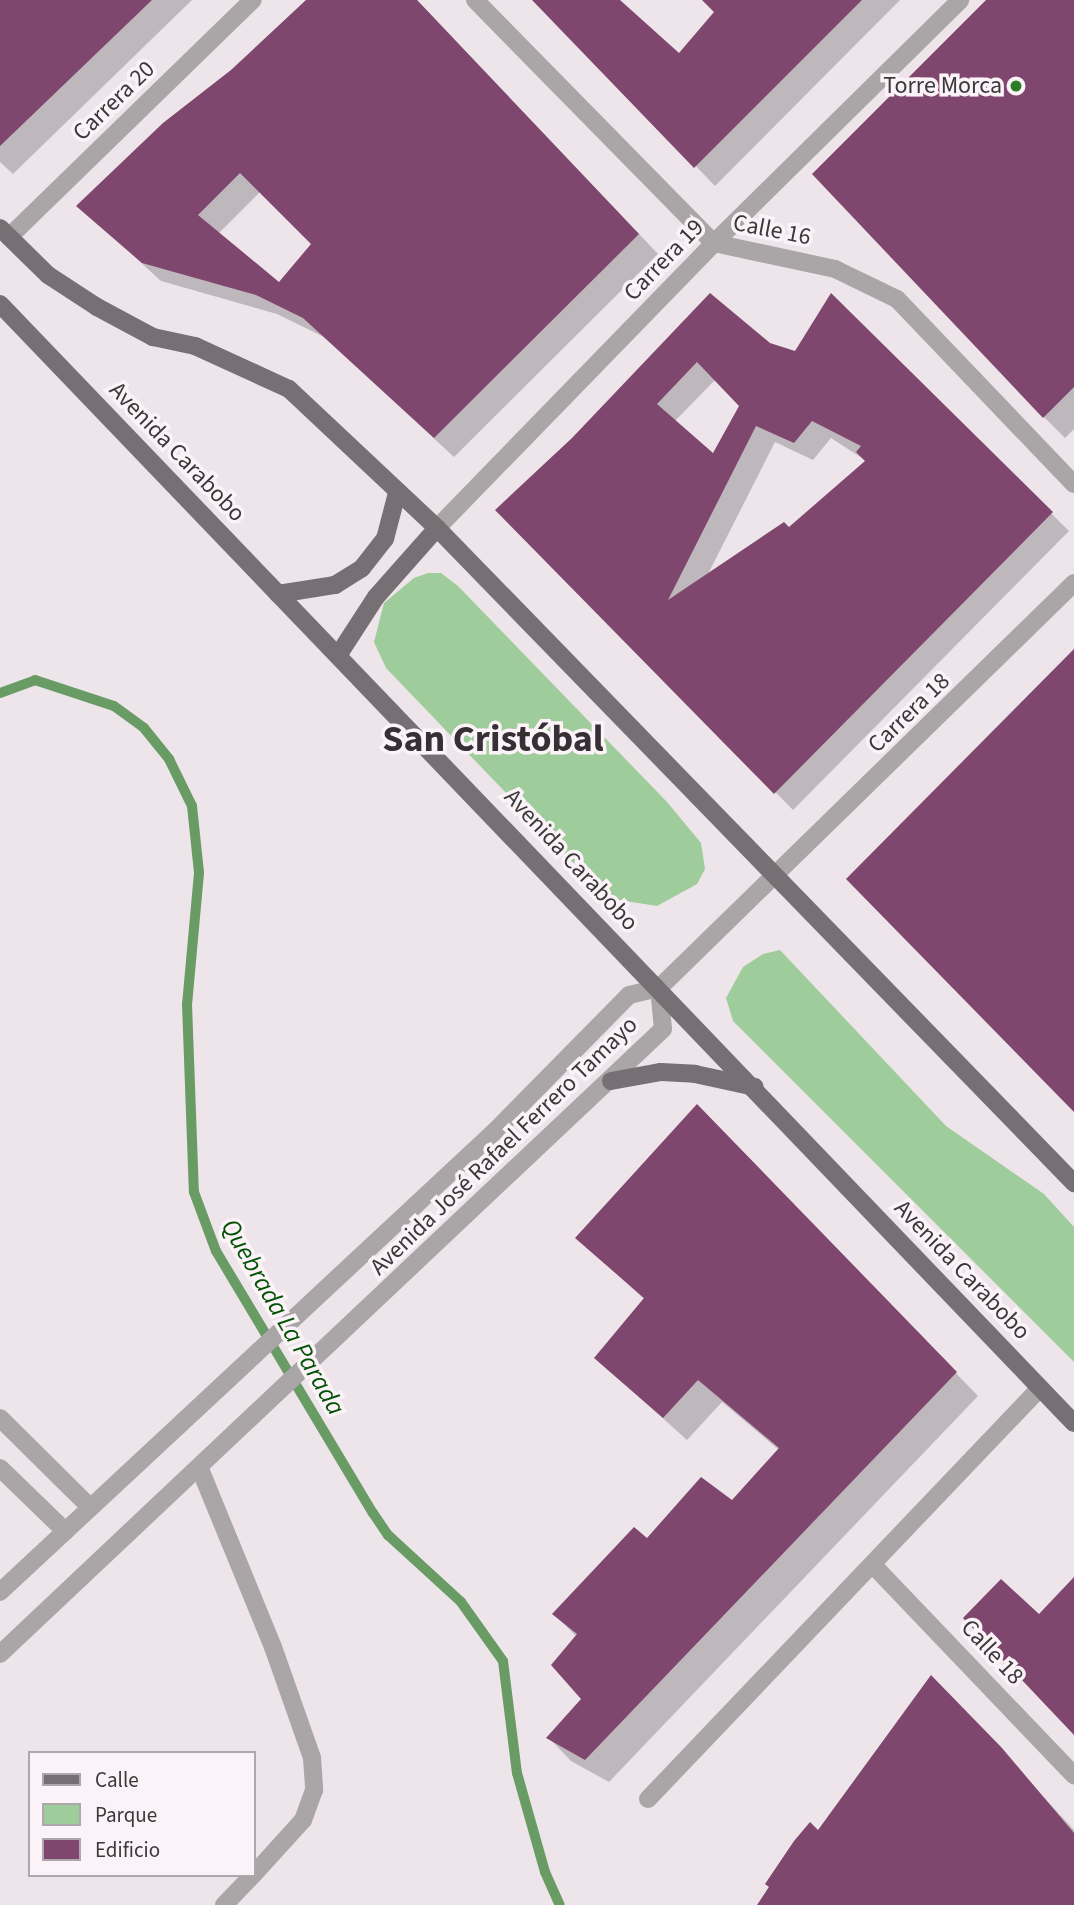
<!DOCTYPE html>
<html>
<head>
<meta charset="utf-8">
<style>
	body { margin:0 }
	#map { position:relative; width:1074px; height:1905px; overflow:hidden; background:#eee5eb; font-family:"Source Sans 3",sans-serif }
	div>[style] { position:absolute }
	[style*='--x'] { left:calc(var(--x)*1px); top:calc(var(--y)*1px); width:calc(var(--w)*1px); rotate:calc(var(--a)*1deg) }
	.green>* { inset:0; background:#9ecc9a }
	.shadow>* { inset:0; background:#0003 }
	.stream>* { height:10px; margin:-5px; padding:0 5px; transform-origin:5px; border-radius:5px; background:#699b65 }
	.building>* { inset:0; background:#7f466e }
	.minor>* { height:18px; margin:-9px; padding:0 9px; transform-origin:9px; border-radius:9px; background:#aaa6a8 }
	.major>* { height:18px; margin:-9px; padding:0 9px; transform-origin:9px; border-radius:9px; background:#766f73 }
	.dots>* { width:19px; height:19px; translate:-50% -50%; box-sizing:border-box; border:4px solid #fbf3f8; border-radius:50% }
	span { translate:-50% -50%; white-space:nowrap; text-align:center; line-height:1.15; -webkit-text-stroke:7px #fbf3f8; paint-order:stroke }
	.poi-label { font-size:24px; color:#3b383a }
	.right { translate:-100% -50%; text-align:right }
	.street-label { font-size:24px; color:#3b383a }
	.water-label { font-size:26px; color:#045205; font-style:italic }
	.town-label { font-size:38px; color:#362f33; font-weight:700 }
	.legend { position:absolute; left:28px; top:1751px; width:228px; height:126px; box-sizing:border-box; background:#fbf3f8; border:2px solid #aea8ac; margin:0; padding:9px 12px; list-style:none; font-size:21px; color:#3b383a }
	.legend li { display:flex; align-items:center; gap:14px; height:35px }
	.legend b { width:35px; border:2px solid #aea8ac }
</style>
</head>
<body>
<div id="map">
	<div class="green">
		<div style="clip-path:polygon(428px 573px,441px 573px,458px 586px,667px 802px,701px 843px,705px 869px,697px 884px,657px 906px,607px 898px,386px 668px,374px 642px,384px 603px,414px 578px)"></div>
		<div style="clip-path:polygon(780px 950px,946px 1126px,1044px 1194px,1074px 1227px,1074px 1362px,733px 1021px,726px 998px,743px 967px,763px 954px)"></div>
	</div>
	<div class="shadow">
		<div style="clip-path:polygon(0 0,192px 0,13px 174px,0 162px)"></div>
		<div style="clip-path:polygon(evenodd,311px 0,417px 0,658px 254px,454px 457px,324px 337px,277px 314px,161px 281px,79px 206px,311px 0,261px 191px,314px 244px,279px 284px,218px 234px,261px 191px)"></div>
		<div style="clip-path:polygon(536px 0,619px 0,679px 55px,716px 12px,704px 0,900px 0,715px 186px)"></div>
		<div style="clip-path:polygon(988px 0,1074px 0,1074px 429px,1065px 438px,1044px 417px)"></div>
		<div style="clip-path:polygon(evenodd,710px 295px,769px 345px,796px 353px,831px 296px,1069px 531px,793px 810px,497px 510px,573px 439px,710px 295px,716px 379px,742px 406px,714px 456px,674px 422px,716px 379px,710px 295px,831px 438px,868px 462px,789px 530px,707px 576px,775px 442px,813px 460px,831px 438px)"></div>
		<div style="clip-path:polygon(720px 1129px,978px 1396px,609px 1782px,571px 1761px,549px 1738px,584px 1699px,577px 1637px,554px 1614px,648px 1540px,732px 1502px,779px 1450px,722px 1402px,687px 1440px,596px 1358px,645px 1300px,578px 1238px)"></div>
		<div style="clip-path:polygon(952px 1698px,1074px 1830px,1074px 1905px,758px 1905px,796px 1842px,819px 1832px)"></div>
	</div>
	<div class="stream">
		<div style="--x:0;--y:693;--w:37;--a:-20"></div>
		<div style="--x:35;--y:680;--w:83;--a:18.2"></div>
		<div style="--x:114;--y:706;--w:37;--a:36"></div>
		<div style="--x:144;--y:728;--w:40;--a:51"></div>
		<div style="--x:169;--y:759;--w:52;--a:63.9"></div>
		<div style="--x:192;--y:806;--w:67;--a:84"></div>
		<div style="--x:199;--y:873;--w:132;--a:95.2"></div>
		<div style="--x:187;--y:1004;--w:188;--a:87.9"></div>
		<div style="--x:194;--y:1192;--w:63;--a:69.6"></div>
		<div style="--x:216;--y:1251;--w:305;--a:59.1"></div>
		<div style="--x:373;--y:1513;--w:27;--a:56"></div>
		<div style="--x:388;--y:1535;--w:99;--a:42.5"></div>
		<div style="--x:461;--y:1602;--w:72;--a:54.6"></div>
		<div style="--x:503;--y:1661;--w:113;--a:82.9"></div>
		<div style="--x:517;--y:1773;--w:103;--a:74.2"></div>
		<div style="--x:545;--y:1872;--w:36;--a:66"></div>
	</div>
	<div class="building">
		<div style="clip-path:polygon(0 0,152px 0,0 146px)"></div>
		<div style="clip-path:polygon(evenodd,306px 0,417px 0,639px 234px,434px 438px,303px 318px,256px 295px,142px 263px,76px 206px,163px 123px,231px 70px,306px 0,240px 173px,311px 244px,279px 282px,198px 215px,240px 173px)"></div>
		<div style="clip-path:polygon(532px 0,620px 0,679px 53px,714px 12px,702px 0,862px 0,694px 168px)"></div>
		<div style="clip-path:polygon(986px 0,1074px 0,1074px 387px,1043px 418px,812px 174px)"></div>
		<div style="clip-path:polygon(evenodd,710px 293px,770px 343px,795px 351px,831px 293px,1053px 512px,774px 794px,495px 510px,572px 438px,710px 293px,697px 362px,739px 406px,713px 453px,657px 404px,697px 362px,710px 293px,812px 421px,861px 446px,856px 452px,865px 461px,789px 527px,784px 522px,668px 600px,756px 426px,794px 443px,812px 421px)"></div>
		<div style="clip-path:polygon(1074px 649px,1074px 1112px,846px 879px)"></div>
		<div style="clip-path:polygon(697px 1104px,957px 1372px,585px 1760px,546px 1738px,581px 1699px,551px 1665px,577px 1634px,552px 1614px,634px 1527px,647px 1538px,701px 1477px,732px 1500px,779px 1448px,698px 1380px,663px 1418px,594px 1358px,644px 1298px,575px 1238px)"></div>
		<div style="clip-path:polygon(1074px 1577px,1074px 1735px,963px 1618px,1001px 1579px,1039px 1614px)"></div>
		<div style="clip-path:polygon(931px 1675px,1002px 1748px,1074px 1833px,1074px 1905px,757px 1905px,769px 1887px,765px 1884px,794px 1841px,810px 1822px,818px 1830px)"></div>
	</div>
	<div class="minor">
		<div style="--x:475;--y:0;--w:341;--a:45.5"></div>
		<div style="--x:714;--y:243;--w:124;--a:12.1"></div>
		<div style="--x:835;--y:269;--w:69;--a:25.8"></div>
		<div style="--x:897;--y:299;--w:256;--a:46.3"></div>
		<div style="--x:9;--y:237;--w:340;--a:-44.2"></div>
		<div style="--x:437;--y:528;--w:397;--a:-45.8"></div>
		<div style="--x:714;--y:243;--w:346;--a:-44.6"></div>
		<div style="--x:659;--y:988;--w:580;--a:-44.3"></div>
		<div style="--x:0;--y:1418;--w:127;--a:44.7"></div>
		<div style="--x:0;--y:1468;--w:91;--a:44.1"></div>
		<div style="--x:200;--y:1469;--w:192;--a:67.7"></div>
		<div style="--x:273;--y:1647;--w:118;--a:70.6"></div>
		<div style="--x:312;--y:1758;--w:32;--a:86"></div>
		<div style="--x:314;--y:1790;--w:32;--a:110"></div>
		<div style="--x:303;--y:1820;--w:73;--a:132.2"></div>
		<div style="--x:873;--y:1565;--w:291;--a:46.3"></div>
		<div style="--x:0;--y:1592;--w:676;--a:-42.96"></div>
		<div style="--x:495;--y:1131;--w:191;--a:-45.4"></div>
		<div style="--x:629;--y:995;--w:31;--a:-13"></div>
		<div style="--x:0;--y:1654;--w:911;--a:-43.31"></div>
		<div style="--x:663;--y:1029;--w:41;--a:-95.6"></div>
		<div style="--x:648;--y:1799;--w:568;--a:-46.36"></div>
		<div style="--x:224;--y:1905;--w:42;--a:-46"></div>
	</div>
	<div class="major">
		<div style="--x:0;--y:228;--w:67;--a:44.4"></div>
		<div style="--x:48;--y:275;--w:59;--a:33.1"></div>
		<div style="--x:97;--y:307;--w:64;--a:28.2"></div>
		<div style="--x:153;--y:337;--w:43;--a:12.1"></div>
		<div style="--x:195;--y:346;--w:103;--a:24.6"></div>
		<div style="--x:289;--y:389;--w:203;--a:43.2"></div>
		<div style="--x:437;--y:528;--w:914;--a:45.8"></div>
		<div style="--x:0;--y:304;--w:1551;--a:46.18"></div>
		<div style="--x:278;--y:594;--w:58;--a:-9"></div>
		<div style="--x:335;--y:585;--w:32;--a:-32"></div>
		<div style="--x:362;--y:568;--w:37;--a:-52"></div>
		<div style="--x:385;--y:539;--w:48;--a:-75.4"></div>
		<div style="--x:339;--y:654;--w:68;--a:-57"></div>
		<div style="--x:376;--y:597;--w:92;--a:-48.5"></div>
		<div style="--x:611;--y:1081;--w:51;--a:-10.2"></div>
		<div style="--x:661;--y:1072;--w:34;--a:3"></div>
		<div style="--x:695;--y:1074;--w:61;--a:12.2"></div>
	</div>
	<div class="dots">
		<div style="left:1016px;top:86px;background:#2a7c28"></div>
	</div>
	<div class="poi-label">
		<span class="right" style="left:1002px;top:86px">Torre Morca</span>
	</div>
	<div class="street-label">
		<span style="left:114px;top:101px;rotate:-44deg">Carrera 20</span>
		<span style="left:772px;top:230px;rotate:11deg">Calle 16</span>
		<span style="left:664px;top:260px;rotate:-46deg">Carrera 19</span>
		<span style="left:177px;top:452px;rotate:46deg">Avenida Carabobo</span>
		<span style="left:909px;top:713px;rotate:-44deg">Carrera 18</span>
		<span style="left:571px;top:860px;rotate:47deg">Avenida Carabobo</span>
		<span style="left:504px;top:1146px;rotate:-44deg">Avenida José Rafael Ferrero Tamayo</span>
		<span style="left:962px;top:1270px;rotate:46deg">Avenida Carabobo</span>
		<span style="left:992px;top:1652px;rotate:47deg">Calle 18</span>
	</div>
	<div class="water-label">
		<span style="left:283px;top:1317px;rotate:60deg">Quebrada La Parada</span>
	</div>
	<div class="town-label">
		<span style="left:493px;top:740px">San Cristóbal</span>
	</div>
	<ul class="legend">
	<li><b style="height:9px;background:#766f73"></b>Calle</li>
	<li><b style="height:19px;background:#9ecc9a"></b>Parque</li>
	<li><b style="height:19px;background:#7f466e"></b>Edificio</li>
	</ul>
</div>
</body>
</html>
